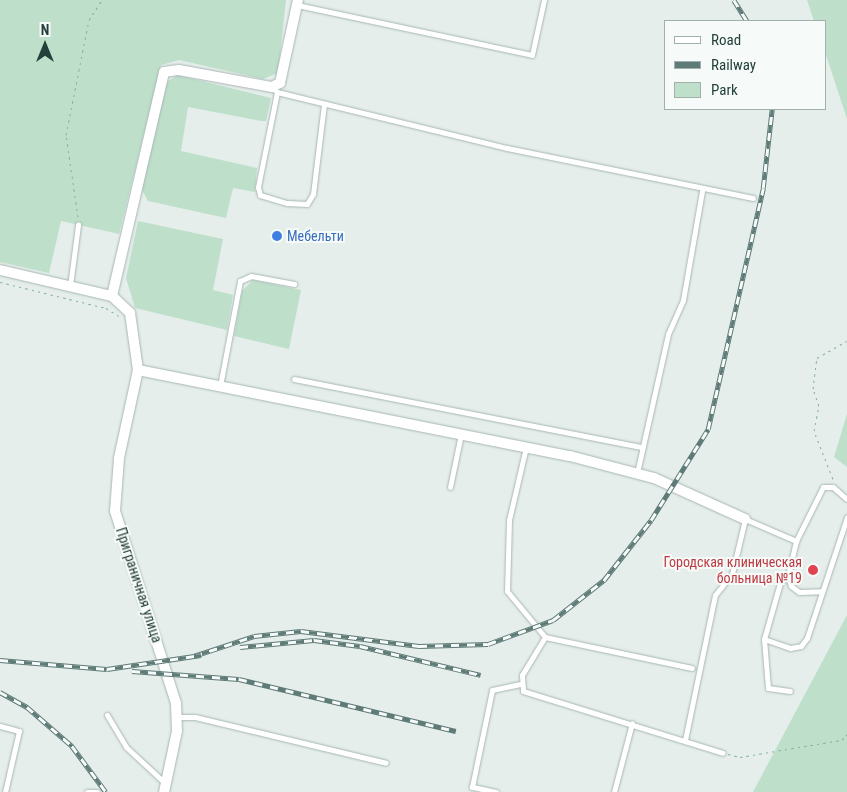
<!DOCTYPE html>
<html>
<head>
<meta charset="utf-8">
<style>
	body { margin:0 }
	#map { position:relative; width:847px; height:792px; overflow:hidden; background:#e5eeeb; font-family:"Roboto Condensed",sans-serif }
	div>[style] { position:absolute }
	[style*='--x'] { left:calc(var(--x)*1px); top:calc(var(--y)*1px); width:calc(var(--w)*1px); rotate:calc(var(--a)*1deg) }
	.green>* { inset:0; background:#bedfca }
	.path>* { height:1px; margin-top:-0.5px; transform-origin:0; background:repeating-linear-gradient(90deg,#86b1a8 0 2.5px,transparent 0 6.5px) }
	.roads { filter:drop-shadow(0 0 1px #a7b6b3) drop-shadow(0 0 1px #a7b6b3) }
	.service>* { height:5px; margin:-2.5px; padding:0 2.5px; transform-origin:2.5px; border-radius:2.5px; background:#fff }
	.minor>* { height:10px; margin:-5px; padding:0 5px; transform-origin:5px; border-radius:5px; background:#fff }
	.rail>* { height:4.5px; margin-top:-2.25px; transform-origin:0; background:repeating-linear-gradient(90deg,#f6faf8 0 8px,#5f7b77 0 16px); box-sizing:border-box; border-block:1px solid #5f7b77 }
	.dots>* { width:14px; height:14px; translate:-50% -50%; box-sizing:border-box; border:2px solid #f6faf8; border-radius:50% }
	span { translate:-50% -50%; white-space:nowrap; text-align:center; line-height:1.15; -webkit-text-stroke:4px #f6faf8; paint-order:stroke }
	.shop-label { font-size:14px; color:#366cbe }
	.left { translate:0 -50%; text-align:left }
	.health-label { font-size:14px; color:#be3a42 }
	.right { translate:-100% -50%; text-align:right }
	.street-label { font-size:14px; color:#24403b }
	.legend { position:absolute; left:664px; top:20px; width:162px; height:90px; box-sizing:border-box; background:#f6faf8; border:1px solid #a2b0ac; margin:0; padding:6px 9px; list-style:none; font-size:15px; color:#24403b }
	.legend li { display:flex; align-items:center; gap:10px; height:25px }
	.legend b { width:25px; border:1px solid #a2b0ac }
	.north { position:absolute; left:20px; top:20px; width:50px; height:50px; -webkit-text-stroke:4px #f6faf8; paint-order:stroke; rotate:0deg; font-size:14px; font-weight:700; line-height:20px; text-align:center; color:#24403b }
	.north::after { content:''; display:block; margin:auto; width:18px; height:22px; background:#24403b; clip-path:polygon(50% 0,100% 100%,50% 72%,0 100%) }
</style>
</head>
<body>
<div id="map">
	<div class="green">
		<div style="clip-path:polygon(0 0,286px 0,278px 73px,263px 79px,179px 60px,161px 65px,119px 234px,61px 221px,49px 273px,0 262px)"></div>
		<div style="clip-path:polygon(807px 0,847px 0,847px 119px,826px 55px,826px 21px,814px 21px)"></div>
		<div style="clip-path:polygon(177px 75px,271px 98px,266px 121px,261px 121px,188px 107px,181px 151px,257px 168px,255px 192px,233px 188px,226px 218px,148px 201px,142px 190px,164px 84px)"></div>
		<div style="clip-path:polygon(138px 221px,223px 239px,213px 290px,233px 295px,227px 330px,135px 308px,126px 278px)"></div>
		<div style="clip-path:polygon(253px 280px,301px 290px,289px 349px,234px 336px,242px 291px)"></div>
		<div style="clip-path:polygon(847px 414px,847px 467px,834px 457px)"></div>
		<div style="clip-path:polygon(847px 615px,847px 792px,753px 792px)"></div>
	</div>
	<div class="path">
		<div style="--x:78;--y:217;--w:83;--a:-98.3"></div>
		<div style="--x:66;--y:135;--w:117;--a:-78.7"></div>
		<div style="--x:89;--y:20;--w:24;--a:-57"></div>
		<div style="--x:0;--y:282;--w:109;--a:13.8"></div>
		<div style="--x:106;--y:308;--w:15;--a:32"></div>
		<div style="--x:833;--y:479;--w:52;--a:-111.6"></div>
		<div style="--x:814;--y:431;--w:25;--a:-79"></div>
		<div style="--x:819;--y:406;--w:18;--a:-109"></div>
		<div style="--x:813;--y:389;--w:31;--a:-83"></div>
		<div style="--x:817;--y:358;--w:34;--a:-30"></div>
		<div style="--x:728;--y:754;--w:12;--a:14"></div>
		<div style="--x:740;--y:757;--w:103;--a:-9.5"></div>
		<div style="--x:842;--y:740;--w:8;--a:-50"></div>
	</div>
	<div class="roads">
		<div class="service">
			<div style="--x:297;--y:5;--w:240;--a:12"></div>
			<div style="--x:532;--y:55;--w:56;--a:-77.7"></div>
			<div style="--x:272;--y:87;--w:7;--a:45"></div>
			<div style="--x:277;--y:92;--w:237;--a:13.7"></div>
			<div style="--x:507;--y:148;--w:251;--a:11.5"></div>
			<div style="--x:277;--y:92;--w:97;--a:101.3"></div>
			<div style="--x:258;--y:187;--w:8;--a:76"></div>
			<div style="--x:260;--y:195;--w:28;--a:17"></div>
			<div style="--x:287;--y:203;--w:20;--a:3"></div>
			<div style="--x:307;--y:204;--w:12;--a:-59"></div>
			<div style="--x:313;--y:194;--w:91;--a:-83"></div>
			<div style="--x:70;--y:286;--w:62;--a:-82.5"></div>
			<div style="--x:294;--y:379;--w:355;--a:11.1"></div>
			<div style="--x:220;--y:386;--w:107;--a:-79.2"></div>
			<div style="--x:240;--y:281;--w:12;--a:-24"></div>
			<div style="--x:251;--y:276;--w:44;--a:10.5"></div>
			<div style="--x:526;--y:447;--w:75;--a:103.1"></div>
			<div style="--x:509;--y:520;--w:71;--a:91.6"></div>
			<div style="--x:507;--y:591;--w:60;--a:50.4"></div>
			<div style="--x:545;--y:637;--w:44;--a:121.2"></div>
			<div style="--x:522;--y:675;--w:16;--a:86"></div>
			<div style="--x:523;--y:691;--w:209;--a:17.2"></div>
			<div style="--x:637;--y:473;--w:142;--a:-77.4"></div>
			<div style="--x:668;--y:334;--w:37;--a:-66"></div>
			<div style="--x:683;--y:300;--w:111;--a:-80.1"></div>
			<div style="--x:450;--y:487;--w:54;--a:-78.3"></div>
			<div style="--x:796;--y:541;--w:60;--a:-63.4"></div>
			<div style="--x:823;--y:487;--w:10;--a:0"></div>
			<div style="--x:833;--y:487;--w:18;--a:41"></div>
			<div style="--x:788;--y:575;--w:11;--a:135"></div>
			<div style="--x:780;--y:583;--w:58;--a:105.9"></div>
			<div style="--x:764;--y:639;--w:49;--a:85.3"></div>
			<div style="--x:768;--y:688;--w:22;--a:8"></div>
			<div style="--x:545;--y:637;--w:150;--a:11.9"></div>
			<div style="--x:764;--y:639;--w:28;--a:19"></div>
			<div style="--x:790;--y:648;--w:11;--a:-10"></div>
			<div style="--x:801;--y:646;--w:10;--a:-53"></div>
			<div style="--x:807;--y:638;--w:127;--a:-71.7"></div>
			<div style="--x:107;--y:715;--w:37;--a:59"></div>
			<div style="--x:126;--y:747;--w:54;--a:42.8"></div>
			<div style="--x:177;--y:717;--w:18;--a:0"></div>
			<div style="--x:195;--y:717;--w:196;--a:13.5"></div>
			<div style="--x:0;--y:726;--w:20;--a:15"></div>
			<div style="--x:19;--y:731;--w:63;--a:102.9"></div>
			<div style="--x:685;--y:740;--w:148;--a:-78.3"></div>
			<div style="--x:715;--y:595;--w:27;--a:-51"></div>
			<div style="--x:732;--y:574;--w:57;--a:-76.7"></div>
			<div style="--x:745;--y:519;--w:56;--a:23.3"></div>
			<div style="--x:796;--y:541;--w:35;--a:103"></div>
			<div style="--x:788;--y:575;--w:11;--a:75"></div>
			<div style="--x:791;--y:586;--w:10;--a:37"></div>
			<div style="--x:799;--y:592;--w:23;--a:-2"></div>
			<div style="--x:87;--y:792;--w:10;--a:0"></div>
			<div style="--x:496;--y:792;--w:25;--a:-168"></div>
			<div style="--x:472;--y:787;--w:99;--a:-78.3"></div>
			<div style="--x:492;--y:690;--w:29;--a:-12"></div>
			<div style="--x:614;--y:792;--w:71;--a:-75.4"></div>
		</div>
		<div class="minor">
			<div style="--x:0;--y:270;--w:115;--a:13.1"></div>
			<div style="--x:112;--y:296;--w:25;--a:43"></div>
			<div style="--x:130;--y:313;--w:58;--a:82"></div>
			<div style="--x:138;--y:370;--w:90;--a:102.2"></div>
			<div style="--x:119;--y:458;--w:53;--a:94.3"></div>
			<div style="--x:115;--y:511;--w:201;--a:72.4"></div>
			<div style="--x:176;--y:703;--w:28;--a:88"></div>
			<div style="--x:177;--y:731;--w:62;--a:102"></div>
			<div style="--x:112;--y:296;--w:230;--a:-76.9"></div>
			<div style="--x:164;--y:72;--w:15;--a:-8"></div>
			<div style="--x:179;--y:70;--w:95;--a:10.4"></div>
			<div style="--x:272;--y:87;--w:9;--a:-27"></div>
			<div style="--x:280;--y:83;--w:85;--a:-77.8"></div>
			<div style="--x:138;--y:370;--w:440;--a:11.3"></div>
			<div style="--x:570;--y:456;--w:87;--a:14.7"></div>
			<div style="--x:654;--y:478;--w:100;--a:24.3"></div>
		</div>
	</div>
	<div class="rail">
		<div style="--x:734;--y:0;--w:25;--a:58"></div>
		<div style="--x:240;--y:647;--w:74;--a:-5.4"></div>
		<div style="--x:314;--y:640;--w:46;--a:7.4"></div>
		<div style="--x:360;--y:646;--w:124;--a:13.5"></div>
		<div style="--x:194;--y:656;--w:63;--a:-18.4"></div>
		<div style="--x:254;--y:636;--w:47;--a:-6.1"></div>
		<div style="--x:301;--y:631;--w:119;--a:7.2"></div>
		<div style="--x:419;--y:646;--w:69;--a:-1.7"></div>
		<div style="--x:488;--y:644;--w:69;--a:-20.3"></div>
		<div style="--x:553;--y:620;--w:65;--a:-38.1"></div>
		<div style="--x:604;--y:580;--w:76;--a:-51.9"></div>
		<div style="--x:651;--y:520;--w:107;--a:-57.9"></div>
		<div style="--x:708;--y:429;--w:247;--a:-77.1"></div>
		<div style="--x:763;--y:188;--w:80;--a:-83.5"></div>
		<div style="--x:0;--y:660;--w:107;--a:4.8"></div>
		<div style="--x:107;--y:669;--w:95;--a:-8.5"></div>
		<div style="--x:132;--y:671;--w:107;--a:4.3"></div>
		<div style="--x:239;--y:679;--w:223;--a:13.5"></div>
		<div style="--x:0;--y:692;--w:31;--a:29"></div>
		<div style="--x:27;--y:707;--w:60;--a:40.9"></div>
		<div style="--x:72;--y:746;--w:57;--a:53.5"></div>
	</div>
	<div class="dots">
		<div style="left:277px;top:236px;background:#3f7fe0"></div>
		<div style="left:813px;top:570px;background:#e0444e"></div>
	</div>
	<div class="shop-label">
		<span class="left" style="left:287px;top:236px">Мебельти</span>
	</div>
	<div class="health-label">
		<span class="right" style="left:802px;top:570px">Городская клиническая<br>больница №19</span>
	</div>
	<div class="street-label">
		<span style="left:139px;top:585px;rotate:72deg">Приграничная улица</span>
	</div>
	<ul class="legend">
	<li><b style="height:6px;background:#fff"></b>Road</li>
	<li><b style="height:6px;background:#5f7b77"></b>Railway</li>
	<li><b style="height:14px;background:#bedfca"></b>Park</li>
	</ul>
	<div class="north">N</div>
</div>
</body>
</html>
